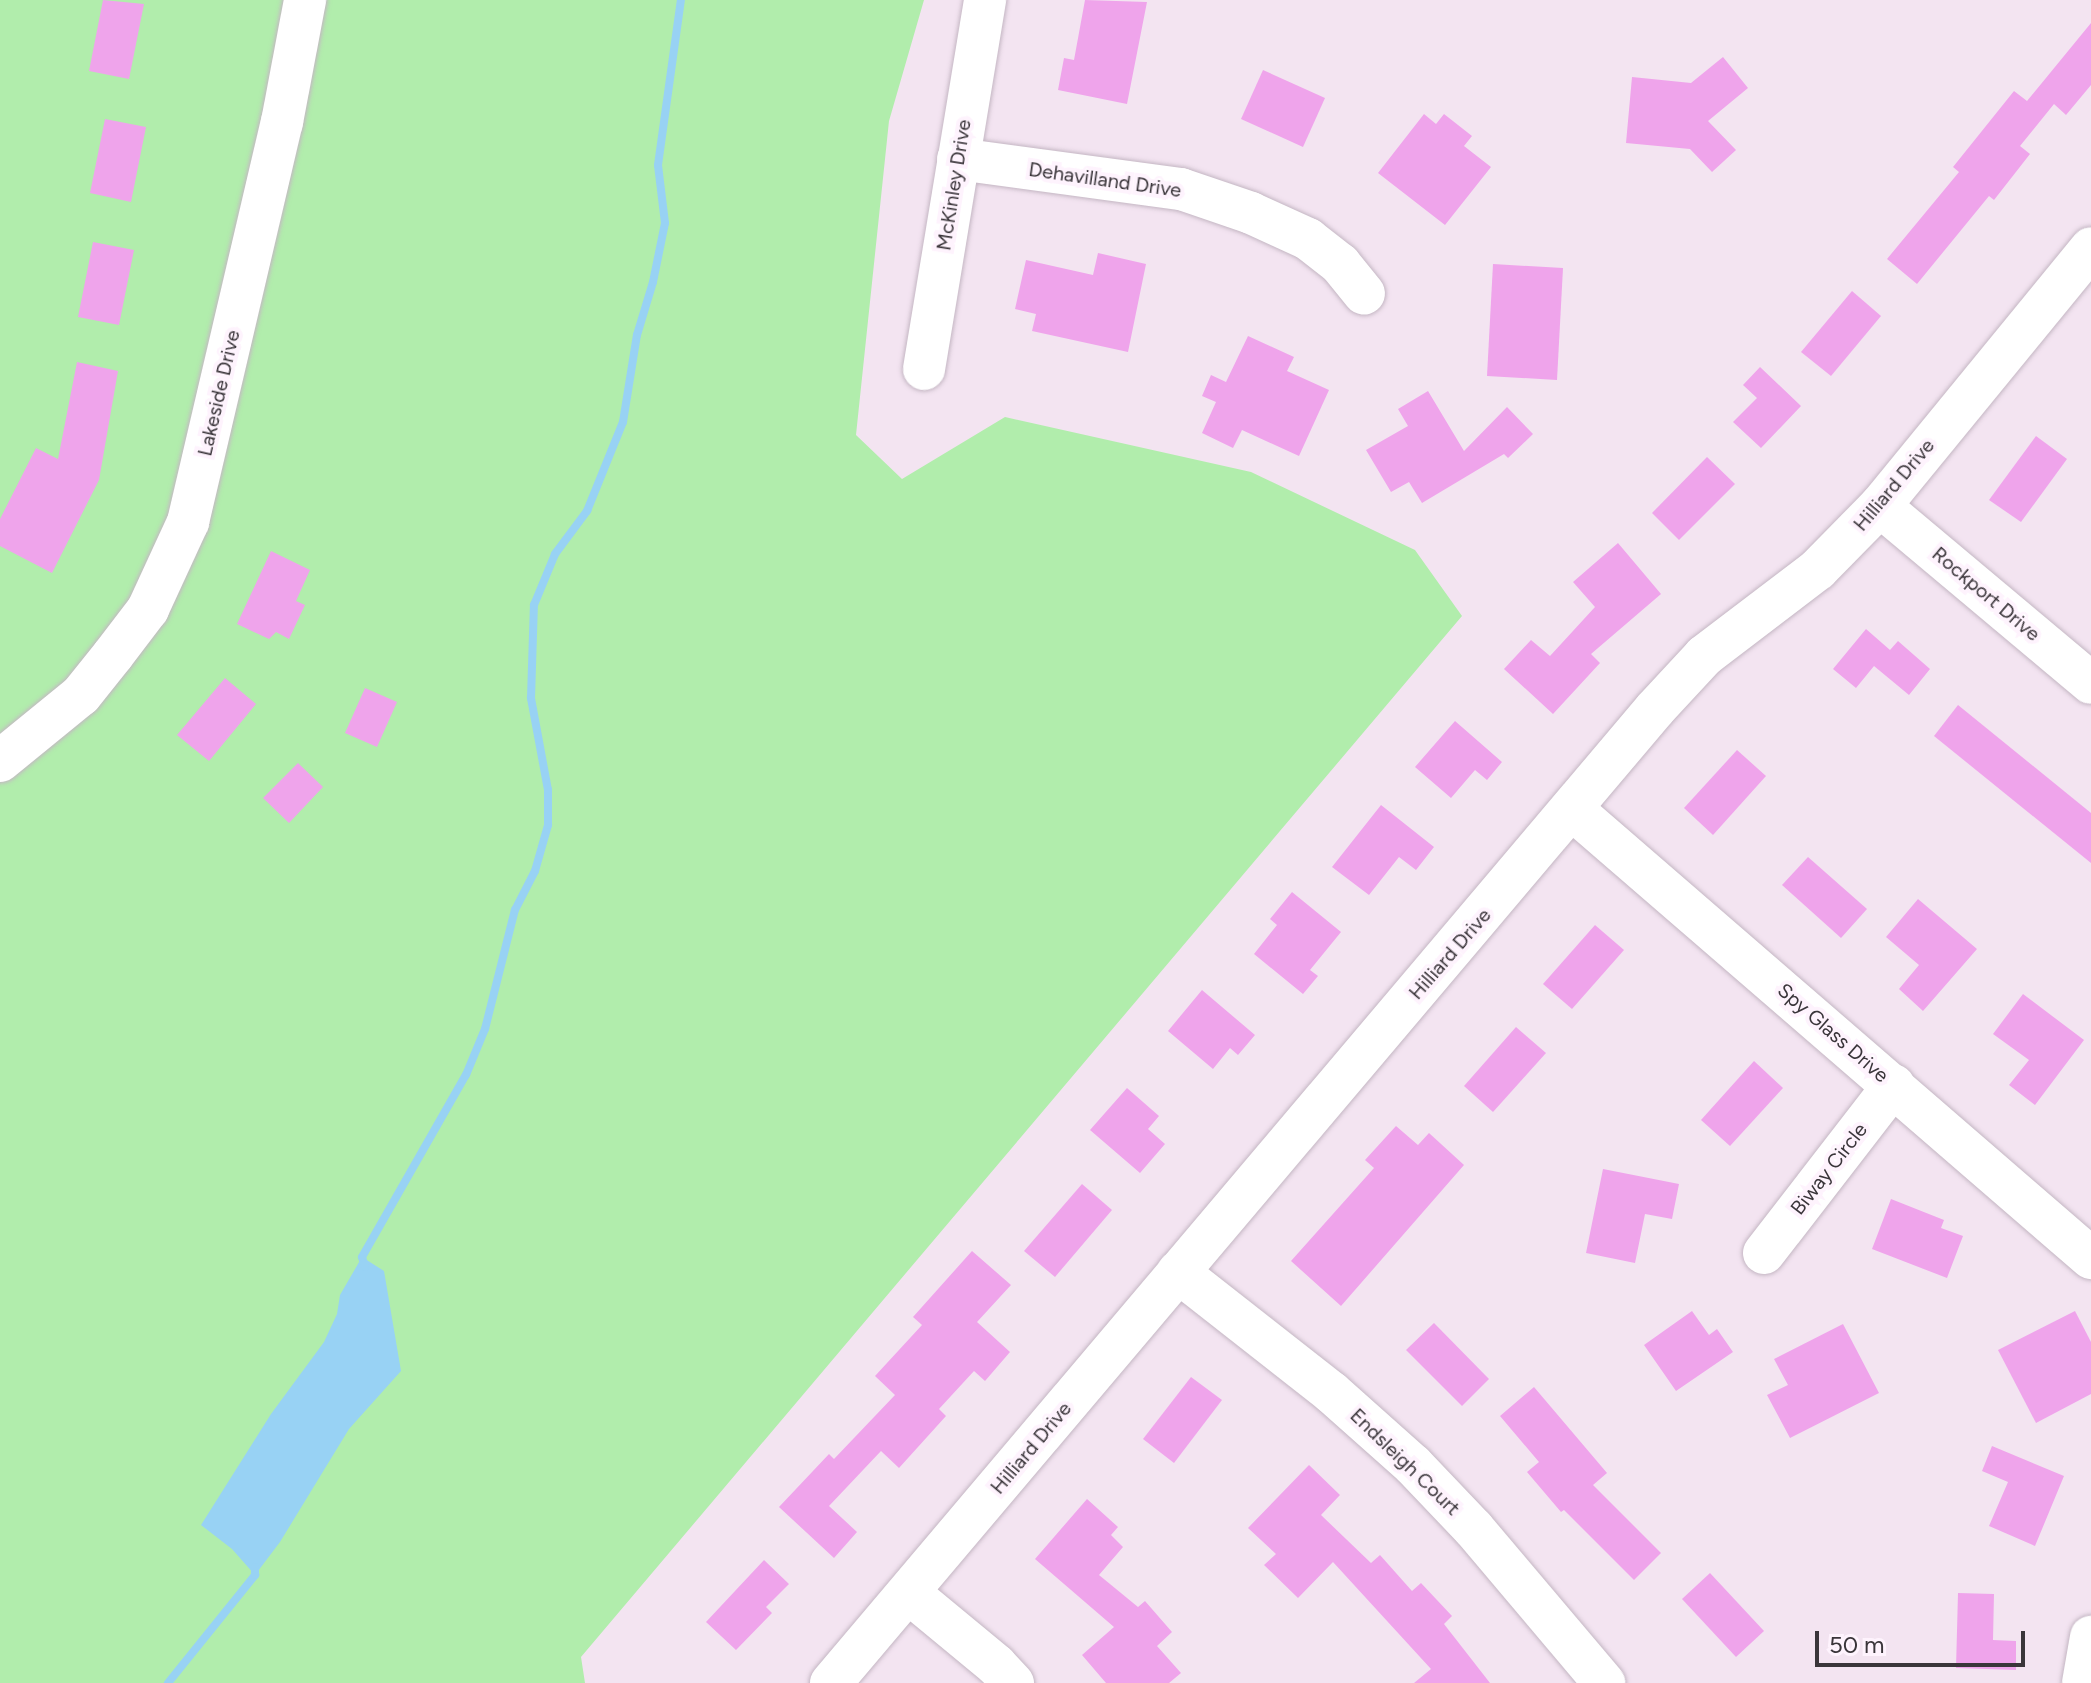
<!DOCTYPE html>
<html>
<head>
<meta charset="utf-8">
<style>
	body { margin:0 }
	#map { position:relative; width:2091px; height:1683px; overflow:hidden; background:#f3e4f1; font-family:Figtree,sans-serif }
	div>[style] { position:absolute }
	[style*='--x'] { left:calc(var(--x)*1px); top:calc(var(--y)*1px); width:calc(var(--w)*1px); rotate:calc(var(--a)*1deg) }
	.green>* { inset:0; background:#b1edac }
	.water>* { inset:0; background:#98d2f4 }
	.stream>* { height:8px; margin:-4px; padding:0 4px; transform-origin:4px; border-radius:4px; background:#98d2f4 }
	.building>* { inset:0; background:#efa4eb }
	.roads { filter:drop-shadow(0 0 2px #c4b6c3) drop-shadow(0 0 2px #c4b6c3) }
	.minor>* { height:42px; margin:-21px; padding:0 21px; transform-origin:21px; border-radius:21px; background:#fff }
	span { translate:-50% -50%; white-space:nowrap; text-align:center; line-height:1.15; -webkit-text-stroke:8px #fef3fd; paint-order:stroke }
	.street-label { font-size:20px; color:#3a353a }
	.scale { position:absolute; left:1815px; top:1631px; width:210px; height:36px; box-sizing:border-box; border:4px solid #3a353a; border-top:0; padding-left:10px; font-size:24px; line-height:28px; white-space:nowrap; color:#3a353a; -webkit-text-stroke:6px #fef3fd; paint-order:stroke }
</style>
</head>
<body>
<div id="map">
	<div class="green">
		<div style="clip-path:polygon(0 0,924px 0,889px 121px,856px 435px,902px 479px,1005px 417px,1251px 472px,1415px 550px,1462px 616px,581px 1657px,585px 1683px,0 1683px)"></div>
	</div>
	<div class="water">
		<div style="clip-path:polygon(362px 1257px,384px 1271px,401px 1371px,349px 1429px,280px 1542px,255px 1575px,232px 1549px,201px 1525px,271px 1414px,324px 1342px,337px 1314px,340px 1295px)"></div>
	</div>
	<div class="stream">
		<div style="--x:365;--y:1267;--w:10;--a:-107"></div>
		<div style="--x:362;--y:1257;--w:210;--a:-60.3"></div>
		<div style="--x:466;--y:1075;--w:50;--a:-67.6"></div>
		<div style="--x:485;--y:1029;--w:123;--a:-75.9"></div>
		<div style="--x:515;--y:910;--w:44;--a:-62.9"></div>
		<div style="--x:535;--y:871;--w:48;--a:-74.2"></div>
		<div style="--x:548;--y:825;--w:35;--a:-90"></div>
		<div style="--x:548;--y:790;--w:94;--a:-100.5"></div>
		<div style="--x:531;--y:698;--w:93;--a:-88.2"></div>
		<div style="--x:534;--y:605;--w:55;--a:-67.6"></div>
		<div style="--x:555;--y:554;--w:54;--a:-53.3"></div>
		<div style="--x:587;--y:511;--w:96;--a:-68"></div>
		<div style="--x:623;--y:422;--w:88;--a:-80.9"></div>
		<div style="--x:637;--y:335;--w:55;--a:-73.2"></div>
		<div style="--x:653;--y:282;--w:60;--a:-78.5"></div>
		<div style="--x:665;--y:223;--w:58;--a:-96.9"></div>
		<div style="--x:658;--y:165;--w:167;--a:-82.1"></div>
		<div style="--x:168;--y:1683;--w:139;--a:-51.1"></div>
		<div style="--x:255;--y:1575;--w:8;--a:-90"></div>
	</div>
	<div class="building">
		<div style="clip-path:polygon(103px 0,144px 4px,129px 79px,89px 71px)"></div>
		<div style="clip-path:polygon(1085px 0,1147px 2px,1127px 104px,1058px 90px,1064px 58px,1074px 60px)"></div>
		<div style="clip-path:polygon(2091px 23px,2091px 85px,2066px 115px,2054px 104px,2020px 146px,2030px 154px,1994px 200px,1989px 196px,1917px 284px,1887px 259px,1959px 172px,1953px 167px,2014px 91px,2027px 101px)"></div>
		<div style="clip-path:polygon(1723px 57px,1748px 88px,1708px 121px,1736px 150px,1712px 172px,1690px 149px,1626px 143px,1632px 77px,1691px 83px)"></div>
		<div style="clip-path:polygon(1263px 70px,1325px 98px,1303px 147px,1241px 119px)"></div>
		<div style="clip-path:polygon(1424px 114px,1436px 124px,1444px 114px,1472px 136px,1464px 146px,1491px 167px,1445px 225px,1378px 173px)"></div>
		<div style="clip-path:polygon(105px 119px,146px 127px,131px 202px,90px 193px)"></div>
		<div style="clip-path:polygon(93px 242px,134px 250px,119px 325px,78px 317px)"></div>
		<div style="clip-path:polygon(1098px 253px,1146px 264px,1128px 352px,1032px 331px,1036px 314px,1015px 309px,1026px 260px,1093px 275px)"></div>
		<div style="clip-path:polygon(1493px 264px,1563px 268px,1557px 380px,1487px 376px)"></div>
		<div style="clip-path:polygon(1852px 291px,1881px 316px,1831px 376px,1801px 352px)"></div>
		<div style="clip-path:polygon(1248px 336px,1294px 357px,1287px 371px,1329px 390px,1299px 456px,1242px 430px,1233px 448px,1202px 433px,1216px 402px,1202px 396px,1211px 375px,1226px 382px)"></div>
		<div style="clip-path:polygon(77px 362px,118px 371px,99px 480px,52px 573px,0 546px,0 519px,36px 448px,58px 459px)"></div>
		<div style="clip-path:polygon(1760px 367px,1801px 406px,1761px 448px,1733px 422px,1757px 398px,1743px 385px)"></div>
		<div style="clip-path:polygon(1428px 391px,1464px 451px,1507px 407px,1533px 434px,1508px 458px,1504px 454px,1422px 503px,1409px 482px,1391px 492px,1366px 450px,1408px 426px,1398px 409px)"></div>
		<div style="clip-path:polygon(2036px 436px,2067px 459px,2021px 522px,1989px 500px)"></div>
		<div style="clip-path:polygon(1707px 457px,1735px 484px,1679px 540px,1652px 513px)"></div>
		<div style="clip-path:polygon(1618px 543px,1661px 594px,1591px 654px,1600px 663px,1553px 714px,1504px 669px,1531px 640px,1550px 656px,1595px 607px,1573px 582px)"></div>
		<div style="clip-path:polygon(271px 551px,310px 570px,296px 601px,305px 605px,289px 639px,276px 632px,269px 639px,237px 624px)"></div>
		<div style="clip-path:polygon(1866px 629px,1890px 650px,1898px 641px,1930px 669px,1909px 695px,1874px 666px,1856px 688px,1833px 669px)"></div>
		<div style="clip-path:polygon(225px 678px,256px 704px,209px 761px,177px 735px)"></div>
		<div style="clip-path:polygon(365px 688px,397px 702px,377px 747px,345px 733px)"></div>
		<div style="clip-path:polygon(1958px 705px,2091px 813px,2091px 863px,1934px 736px)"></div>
		<div style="clip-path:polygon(1455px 721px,1502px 762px,1487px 780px,1475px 770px,1451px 798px,1415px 767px)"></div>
		<div style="clip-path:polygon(1737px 750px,1766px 776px,1713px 835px,1684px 808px)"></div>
		<div style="clip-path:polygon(298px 763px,323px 787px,289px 823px,263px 798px)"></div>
		<div style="clip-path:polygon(1381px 805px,1434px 847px,1416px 870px,1399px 857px,1369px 895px,1332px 867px)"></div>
		<div style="clip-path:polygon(1808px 857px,1867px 909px,1841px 938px,1782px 885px)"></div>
		<div style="clip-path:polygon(1292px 892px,1341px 932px,1310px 970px,1318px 976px,1303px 994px,1254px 954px,1277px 925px,1270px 919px)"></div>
		<div style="clip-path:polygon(1918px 899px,1977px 949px,1923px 1011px,1899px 989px,1919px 965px,1886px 937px)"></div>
		<div style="clip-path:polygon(1595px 925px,1624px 950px,1572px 1009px,1543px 984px)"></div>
		<div style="clip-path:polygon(1202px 990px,1255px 1035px,1238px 1055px,1230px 1048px,1213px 1069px,1168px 1031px)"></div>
		<div style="clip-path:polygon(2023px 994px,2084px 1040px,2035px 1105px,2009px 1085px,2029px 1060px,1993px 1034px)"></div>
		<div style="clip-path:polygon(1516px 1027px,1546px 1053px,1493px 1112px,1464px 1086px)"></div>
		<div style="clip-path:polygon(1754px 1061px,1783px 1088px,1730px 1146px,1701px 1120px)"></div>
		<div style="clip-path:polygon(1127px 1088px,1159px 1116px,1148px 1129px,1165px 1144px,1140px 1173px,1090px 1130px)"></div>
		<div style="clip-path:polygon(1396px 1126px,1418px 1145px,1429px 1133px,1464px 1165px,1341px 1306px,1291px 1261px,1374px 1168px,1365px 1160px)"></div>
		<div style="clip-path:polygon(1603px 1169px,1679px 1184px,1672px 1219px,1645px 1214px,1635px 1263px,1586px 1253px)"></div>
		<div style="clip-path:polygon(1082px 1184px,1112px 1210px,1055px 1277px,1024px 1251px)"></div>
		<div style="clip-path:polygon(1891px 1199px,1944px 1220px,1941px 1228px,1963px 1236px,1947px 1278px,1872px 1249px)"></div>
		<div style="clip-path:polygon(972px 1251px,1011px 1285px,977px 1322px,1010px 1352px,985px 1381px,974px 1371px,939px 1409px,946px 1416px,899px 1468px,881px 1451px,829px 1506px,857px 1532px,834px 1558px,779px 1507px,829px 1454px,834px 1459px,895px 1395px,875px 1376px,922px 1325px,913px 1317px)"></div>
		<div style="clip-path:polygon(1692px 1311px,1709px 1335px,1717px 1329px,1733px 1352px,1676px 1391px,1644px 1345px)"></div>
		<div style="clip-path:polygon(2075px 1311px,2091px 1342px,2091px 1394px,2036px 1423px,1998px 1350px)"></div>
		<div style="clip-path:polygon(1434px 1323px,1489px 1379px,1462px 1406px,1406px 1350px)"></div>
		<div style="clip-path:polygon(1843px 1324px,1879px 1393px,1790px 1438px,1767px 1395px,1788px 1385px,1774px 1359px)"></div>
		<div style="clip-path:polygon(1191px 1377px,1222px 1400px,1174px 1463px,1143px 1439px)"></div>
		<div style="clip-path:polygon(1534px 1387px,1607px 1473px,1593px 1485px,1661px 1553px,1634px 1580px,1564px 1510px,1561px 1512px,1527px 1472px,1539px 1462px,1500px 1416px)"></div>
		<div style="clip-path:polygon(1992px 1446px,2064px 1476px,2035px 1546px,1989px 1526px,2008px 1482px,1982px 1471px)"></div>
		<div style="clip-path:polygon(1309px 1465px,1340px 1495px,1321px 1515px,1371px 1563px,1380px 1555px,1412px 1591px,1421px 1583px,1452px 1616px,1444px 1624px,1490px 1683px,1414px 1683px,1431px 1669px,1333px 1562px,1298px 1598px,1264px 1565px,1276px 1554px,1248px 1528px)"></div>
		<div style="clip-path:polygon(1087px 1499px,1118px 1527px,1111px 1535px,1123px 1547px,1099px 1575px,1138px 1607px,1145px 1601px,1172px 1632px,1157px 1646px,1181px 1673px,1169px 1683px,1106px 1683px,1082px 1655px,1114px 1627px,1035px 1559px)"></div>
		<div style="clip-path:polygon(764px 1560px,789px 1584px,766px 1607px,772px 1613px,736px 1650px,706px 1622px)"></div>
		<div style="clip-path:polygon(1710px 1573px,1764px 1631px,1736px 1657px,1682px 1599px)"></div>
		<div style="clip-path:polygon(1958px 1593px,1994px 1594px,1993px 1640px,2016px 1641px,2016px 1670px,1956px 1668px)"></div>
	</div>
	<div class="roads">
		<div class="minor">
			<div style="--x:958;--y:159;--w:225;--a:7.7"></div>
			<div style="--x:1181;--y:189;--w:74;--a:18.9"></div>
			<div style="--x:1251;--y:213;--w:63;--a:24.5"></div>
			<div style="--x:1308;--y:239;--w:41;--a:38"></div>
			<div style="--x:1340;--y:264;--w:38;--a:51"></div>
			<div style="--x:924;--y:369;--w:374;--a:-80.6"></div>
			<div style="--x:1880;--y:506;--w:275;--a:40"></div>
			<div style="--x:0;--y:761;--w:104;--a:-39.2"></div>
			<div style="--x:81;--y:695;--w:51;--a:-51.3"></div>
			<div style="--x:113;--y:655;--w:58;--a:-52.7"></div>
			<div style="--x:148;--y:609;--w:96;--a:-65.3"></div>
			<div style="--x:188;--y:522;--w:411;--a:-76.8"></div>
			<div style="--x:282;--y:122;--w:124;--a:-79.3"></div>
			<div style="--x:1573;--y:810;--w:685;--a:40.86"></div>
			<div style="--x:1764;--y:1253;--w:212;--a:-52.3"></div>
			<div style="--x:1178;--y:1272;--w:194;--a:38.1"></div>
			<div style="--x:1331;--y:1392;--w:110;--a:41.7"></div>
			<div style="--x:1413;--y:1465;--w:88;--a:46.4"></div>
			<div style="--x:1474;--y:1529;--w:202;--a:49.8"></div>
			<div style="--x:909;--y:1593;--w:113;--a:39.6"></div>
			<div style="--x:996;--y:1665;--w:25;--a:47"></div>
			<div style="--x:831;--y:1683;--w:1276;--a:-49.77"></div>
			<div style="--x:1655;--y:709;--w:72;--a:-47.2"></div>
			<div style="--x:1704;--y:656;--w:143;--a:-37.3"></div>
			<div style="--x:1818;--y:569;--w:88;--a:-45.5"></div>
			<div style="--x:1880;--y:506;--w:333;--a:-50.7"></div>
			<div style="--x:2083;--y:1683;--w:47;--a:-80.1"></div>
		</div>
	</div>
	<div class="street-label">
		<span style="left:1105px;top:180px;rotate:8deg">Dehavilland Drive</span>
		<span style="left:954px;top:185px;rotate:-81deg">McKinley Drive</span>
		<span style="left:219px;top:393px;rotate:-77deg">Lakeside Drive</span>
		<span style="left:1894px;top:485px;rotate:-50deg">Hilliard Drive</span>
		<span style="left:1986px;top:594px;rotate:40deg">Rockport Drive</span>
		<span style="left:1450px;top:954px;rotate:-49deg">Hilliard Drive</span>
		<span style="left:1833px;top:1033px;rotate:41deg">Spy Glass Drive</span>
		<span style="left:1829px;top:1169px;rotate:-52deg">Biway Circle</span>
		<span style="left:1031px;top:1448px;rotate:-50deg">Hilliard Drive</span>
		<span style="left:1405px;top:1462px;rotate:44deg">Endsleigh Court</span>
	</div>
	<div class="scale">50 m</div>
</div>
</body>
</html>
